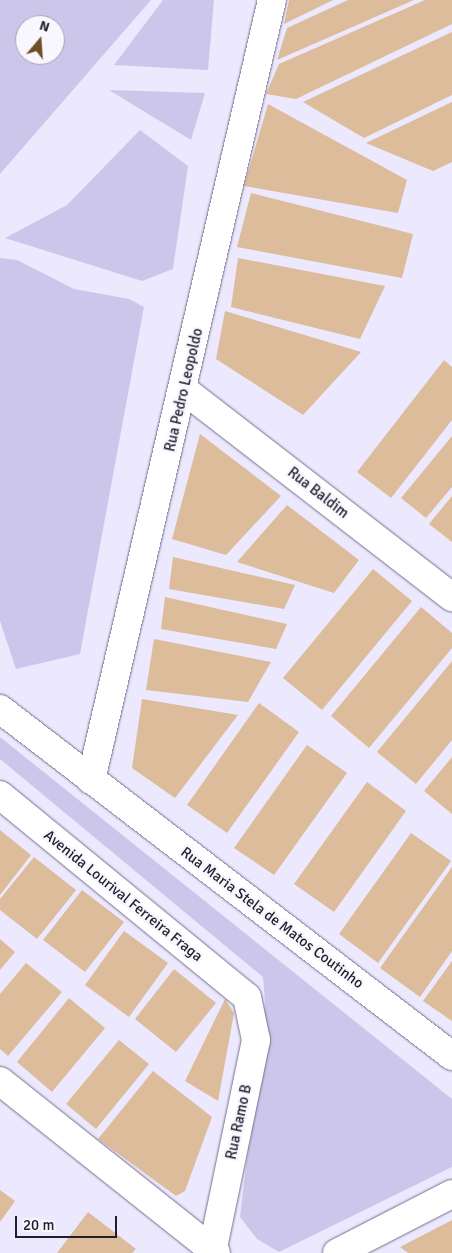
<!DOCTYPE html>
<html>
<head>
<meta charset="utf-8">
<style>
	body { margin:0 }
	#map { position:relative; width:452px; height:1253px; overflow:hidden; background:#ece8fd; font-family:Signika,sans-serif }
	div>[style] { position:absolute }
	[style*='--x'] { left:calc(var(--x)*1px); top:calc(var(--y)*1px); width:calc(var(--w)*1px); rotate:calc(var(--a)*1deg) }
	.green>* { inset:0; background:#cdc6eb }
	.building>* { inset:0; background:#dcbc9b }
	.roads { filter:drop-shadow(0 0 1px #746e8d) drop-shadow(0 0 1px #746e8d) }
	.minor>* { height:28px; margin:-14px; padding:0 14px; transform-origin:14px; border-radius:14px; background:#fff }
	.tertiary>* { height:28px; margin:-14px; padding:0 14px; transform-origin:14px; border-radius:14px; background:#fff }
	span { translate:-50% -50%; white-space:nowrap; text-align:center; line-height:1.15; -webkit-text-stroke:5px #f8f7fe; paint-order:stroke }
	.street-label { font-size:15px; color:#221f2c }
	.north { position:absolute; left:15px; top:15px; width:50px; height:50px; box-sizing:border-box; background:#f8f7fe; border:1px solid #a2a1aa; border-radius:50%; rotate:18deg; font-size:14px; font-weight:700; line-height:20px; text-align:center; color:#221f2c }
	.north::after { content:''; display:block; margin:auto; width:18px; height:22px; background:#704e26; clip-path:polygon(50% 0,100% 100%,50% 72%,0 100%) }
	.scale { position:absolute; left:15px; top:1216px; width:102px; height:22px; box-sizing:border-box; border:2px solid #221f2c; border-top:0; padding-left:6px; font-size:15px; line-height:18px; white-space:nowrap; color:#221f2c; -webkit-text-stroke:4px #f8f7fe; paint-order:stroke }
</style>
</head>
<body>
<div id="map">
	<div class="green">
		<div style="clip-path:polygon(evenodd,0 0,151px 0,0 174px,0 0,25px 25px,55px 25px,55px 55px,25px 55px,25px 25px)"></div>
		<div style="clip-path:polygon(163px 0,214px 0,208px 70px,114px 65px)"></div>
		<div style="clip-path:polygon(109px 90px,205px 93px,191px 140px)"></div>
		<div style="clip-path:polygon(140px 130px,188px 166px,173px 269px,142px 281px,5px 238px,67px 205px)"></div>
		<div style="clip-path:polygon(0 258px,17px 260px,74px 289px,129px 299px,144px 307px,80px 654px,16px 669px,0 621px)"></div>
		<div style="clip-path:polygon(0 737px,452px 1099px,452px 1167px,279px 1252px,257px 1239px,240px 1217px,265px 1002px,263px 977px,0 759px)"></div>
	</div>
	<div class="building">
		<div style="clip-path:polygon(289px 0,333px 0,284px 24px)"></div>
		<div style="clip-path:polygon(348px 0,414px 0,277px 60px,287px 28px)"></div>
		<div style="clip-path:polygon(425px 0,452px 0,452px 24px,296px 99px,266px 94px,279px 64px)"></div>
		<div style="clip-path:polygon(452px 32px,452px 95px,364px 138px,303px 102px)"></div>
		<div style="clip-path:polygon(452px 102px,452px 162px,433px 171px,366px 143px)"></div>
		<div style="clip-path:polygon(268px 104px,407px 180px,398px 213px,244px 186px)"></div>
		<div style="clip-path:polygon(251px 193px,413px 234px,402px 278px,237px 247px)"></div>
		<div style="clip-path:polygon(238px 258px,385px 286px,360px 339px,231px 307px)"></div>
		<div style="clip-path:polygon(225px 311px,361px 352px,303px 415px,216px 359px)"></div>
		<div style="clip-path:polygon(444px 360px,452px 367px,452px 420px,391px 498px,357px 472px)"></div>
		<div style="clip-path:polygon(200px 434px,281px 496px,226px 555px,172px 539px)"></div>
		<div style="clip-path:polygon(452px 436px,452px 487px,426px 518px,401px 498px)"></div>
		<div style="clip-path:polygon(452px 496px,452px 542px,429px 524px)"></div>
		<div style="clip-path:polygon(287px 505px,359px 560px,334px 593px,237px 562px)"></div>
		<div style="clip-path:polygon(173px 557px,295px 585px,284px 609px,169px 589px)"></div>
		<div style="clip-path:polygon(373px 569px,412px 601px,322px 710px,283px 678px)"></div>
		<div style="clip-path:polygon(165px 597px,287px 624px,276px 649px,161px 629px)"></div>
		<div style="clip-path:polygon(421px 607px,452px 633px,452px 648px,369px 748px,331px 716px)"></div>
		<div style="clip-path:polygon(154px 639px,271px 662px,248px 702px,146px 690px)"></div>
		<div style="clip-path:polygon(452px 661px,452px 740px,416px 784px,377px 752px)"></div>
		<div style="clip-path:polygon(142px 699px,238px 715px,175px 798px,132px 768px)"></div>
		<div style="clip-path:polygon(259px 703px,299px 732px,227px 833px,187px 805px)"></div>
		<div style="clip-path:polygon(307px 745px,347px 773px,274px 875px,234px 848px)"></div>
		<div style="clip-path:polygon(452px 757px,452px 814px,424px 791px)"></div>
		<div style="clip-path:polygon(367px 782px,406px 811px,334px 912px,294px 884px)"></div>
		<div style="clip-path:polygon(0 830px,31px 855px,0 895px)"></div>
		<div style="clip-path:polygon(411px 833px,451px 861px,378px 963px,339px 934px)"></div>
		<div style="clip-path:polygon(34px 857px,76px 890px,37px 939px,0 910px,0 899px)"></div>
		<div style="clip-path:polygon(452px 867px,452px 951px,420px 997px,380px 968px)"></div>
		<div style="clip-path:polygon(82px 890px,124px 922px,85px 972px,43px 940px)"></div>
		<div style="clip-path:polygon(124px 931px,168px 963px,129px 1017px,85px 985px)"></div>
		<div style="clip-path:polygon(0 939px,15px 952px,0 970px)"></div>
		<div style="clip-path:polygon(452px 961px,452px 1021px,423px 1001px)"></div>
		<div style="clip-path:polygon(26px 963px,62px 992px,8px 1056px,0 1049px,0 994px)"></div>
		<div style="clip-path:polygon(174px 969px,216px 1003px,176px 1052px,135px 1019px)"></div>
		<div style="clip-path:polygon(69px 998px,105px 1028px,52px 1092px,17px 1062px)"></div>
		<div style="clip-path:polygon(225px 999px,234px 1013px,218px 1101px,185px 1081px)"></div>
		<div style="clip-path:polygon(119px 1040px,149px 1064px,96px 1129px,66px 1104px)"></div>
		<div style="clip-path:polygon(153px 1071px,212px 1117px,185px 1191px,176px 1196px,98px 1139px)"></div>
		<div style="clip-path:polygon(0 1190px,15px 1201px,0 1222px)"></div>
		<div style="clip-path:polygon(88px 1212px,136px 1249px,132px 1253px,57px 1253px)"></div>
		<div style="clip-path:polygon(452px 1220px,452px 1253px,408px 1253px,400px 1247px)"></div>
	</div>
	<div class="roads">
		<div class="minor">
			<div style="--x:184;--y:390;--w:339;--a:37.7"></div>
			<div style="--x:91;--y:780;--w:801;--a:-76.94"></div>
			<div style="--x:0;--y:795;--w:319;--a:39.3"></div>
			<div style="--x:247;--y:997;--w:44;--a:78.2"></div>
			<div style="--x:256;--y:1040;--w:212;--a:101.7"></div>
			<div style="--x:0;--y:1081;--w:276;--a:38.5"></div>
		</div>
		<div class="tertiary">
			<div style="--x:0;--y:709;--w:570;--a:37.51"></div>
			<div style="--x:337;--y:1253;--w:129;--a:-27.2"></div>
		</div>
	</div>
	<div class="street-label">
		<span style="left:184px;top:390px;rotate:-77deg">Rua Pedro Leopoldo</span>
		<span style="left:318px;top:493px;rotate:38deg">Rua Baldim</span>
		<span style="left:123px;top:896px;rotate:39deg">Avenida Lourival Ferreira Fraga</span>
		<span style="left:272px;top:918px;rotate:37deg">Rua Maria Stela de Matos Coutinho</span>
		<span style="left:239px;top:1122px;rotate:-78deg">Rua Ramo B</span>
	</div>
	<div class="north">N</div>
	<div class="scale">20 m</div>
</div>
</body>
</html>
